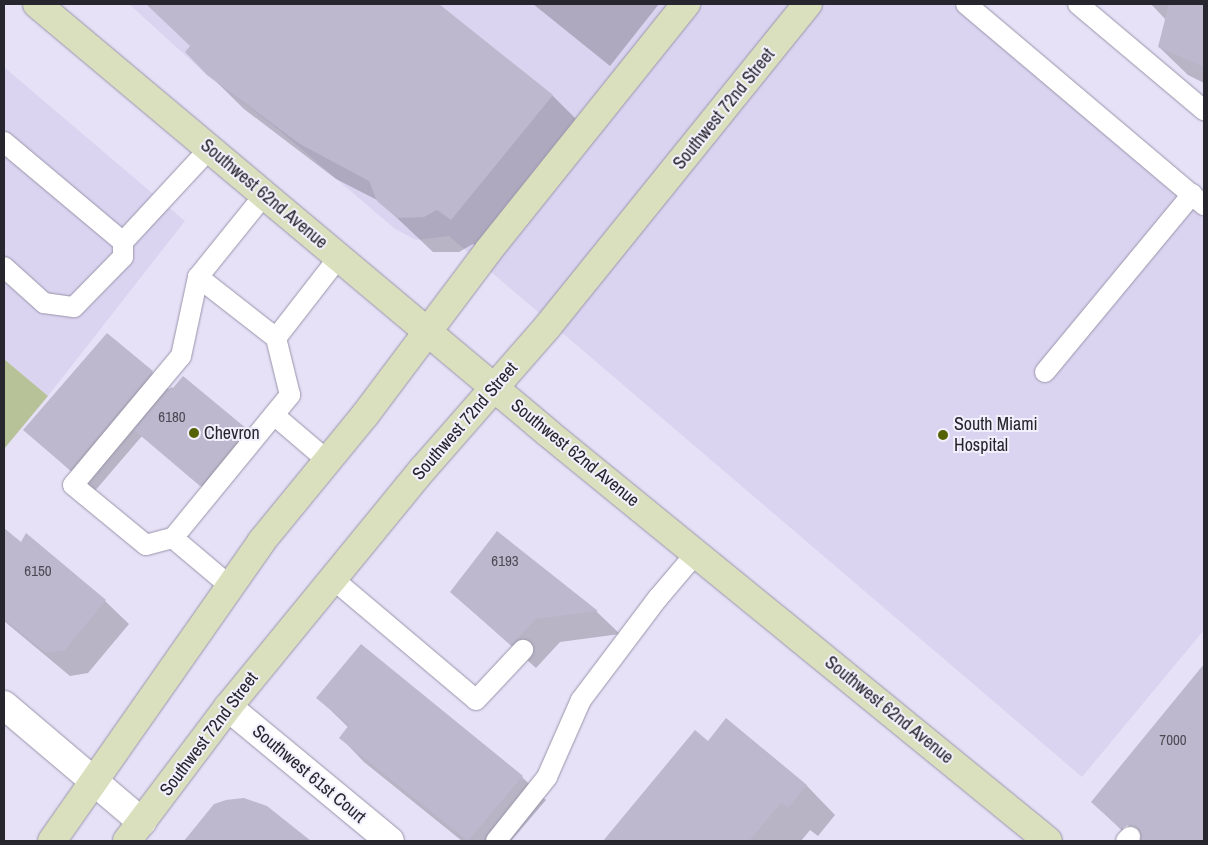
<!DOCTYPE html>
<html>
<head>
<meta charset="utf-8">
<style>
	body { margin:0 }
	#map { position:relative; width:1208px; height:845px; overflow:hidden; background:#e6e1f7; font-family:"Archivo Narrow",sans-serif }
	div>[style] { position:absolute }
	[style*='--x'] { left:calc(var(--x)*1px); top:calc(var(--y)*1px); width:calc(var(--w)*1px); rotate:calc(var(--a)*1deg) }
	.built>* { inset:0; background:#dbd4f1 }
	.green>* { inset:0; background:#b8c299 }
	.shadow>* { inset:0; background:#0003 }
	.building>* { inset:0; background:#bdb8cd }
	.roads { filter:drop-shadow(0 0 1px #9994a9) drop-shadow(0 0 1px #9994a9) }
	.lane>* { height:20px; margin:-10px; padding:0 10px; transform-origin:10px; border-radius:10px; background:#fff }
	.street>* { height:28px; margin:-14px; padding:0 14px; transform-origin:14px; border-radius:14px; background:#fff }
	.secondary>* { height:28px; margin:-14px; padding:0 14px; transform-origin:14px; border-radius:14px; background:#dae0bd }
	.dots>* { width:14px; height:14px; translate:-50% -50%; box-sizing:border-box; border:2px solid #f3f0fd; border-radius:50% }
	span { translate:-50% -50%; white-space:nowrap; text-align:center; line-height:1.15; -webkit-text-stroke:4px #f3f0fd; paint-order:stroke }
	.number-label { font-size:15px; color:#4c4a55 }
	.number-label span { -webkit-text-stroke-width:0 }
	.street-label { font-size:18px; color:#27252d }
	.poi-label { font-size:18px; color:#27252d }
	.left { translate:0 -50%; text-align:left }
	.frame { position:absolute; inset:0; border:5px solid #27252d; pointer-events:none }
</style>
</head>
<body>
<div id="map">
	<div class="built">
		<div style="clip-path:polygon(129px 4px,952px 4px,1204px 219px,1204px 630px,1082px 777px,449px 236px,416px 240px,395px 229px,278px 129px,207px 75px)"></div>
		<div style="clip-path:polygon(4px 67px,185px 221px,48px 396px,4px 359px)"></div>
	</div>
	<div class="green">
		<div style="clip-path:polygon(4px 359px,48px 396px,4px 449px)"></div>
	</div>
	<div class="shadow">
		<div style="clip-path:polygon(151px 4px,437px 4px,553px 96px,588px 131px,487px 254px,473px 244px,459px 252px,433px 252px,379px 201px,336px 179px,244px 109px,186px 52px,191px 46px)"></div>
		<div style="clip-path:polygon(533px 4px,659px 4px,610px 66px)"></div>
		<div style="clip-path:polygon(1151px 4px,1204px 4px,1204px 83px,1188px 75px,1159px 47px,1166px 20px)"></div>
		<div style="clip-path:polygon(152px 372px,170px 390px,246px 430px,254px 438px,209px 493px,142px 436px,94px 492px,25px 430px)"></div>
		<div style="clip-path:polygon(4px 529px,21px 544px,105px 601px,129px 624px,88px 673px,70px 676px,4px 621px)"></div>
		<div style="clip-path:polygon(498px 533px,597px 612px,620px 634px,560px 642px,536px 668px,451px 592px)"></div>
		<div style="clip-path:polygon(evenodd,1197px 674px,1204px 680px,1204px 841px,1133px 841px,1092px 802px,1197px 674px,1132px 821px,1133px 823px,1123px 830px,1123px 827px,1132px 821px)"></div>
		<div style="clip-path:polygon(318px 698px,522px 777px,546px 800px,511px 841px,462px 841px,364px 762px,341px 738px,349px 728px)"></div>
		<div style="clip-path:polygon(727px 720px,807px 786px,835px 815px,818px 836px,810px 830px,801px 841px,605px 841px,696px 732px,708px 742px)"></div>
		<div style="clip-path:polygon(215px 805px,267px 807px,309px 841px,184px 841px)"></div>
	</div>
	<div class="building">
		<div style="clip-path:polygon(146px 4px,439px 4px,553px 95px,451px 220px,437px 210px,424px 217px,397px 218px,377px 201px,369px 181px,300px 144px,207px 75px,185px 52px,190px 46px)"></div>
		<div style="clip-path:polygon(1169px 4px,1204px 4px,1204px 67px,1158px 47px)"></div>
		<div style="clip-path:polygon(107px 333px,153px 371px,70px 470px,23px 430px)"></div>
		<div style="clip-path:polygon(183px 376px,247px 429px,200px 486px,134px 430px,171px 387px,173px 388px)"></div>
		<div style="clip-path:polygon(4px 528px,21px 542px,26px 533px,106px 600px,65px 650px,46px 653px,4px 619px)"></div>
		<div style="clip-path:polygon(497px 531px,598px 611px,536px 619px,511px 645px,450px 592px)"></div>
		<div style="clip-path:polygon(361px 644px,523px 776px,468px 841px,339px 738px,349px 725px,316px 698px)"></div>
		<div style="clip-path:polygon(1204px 664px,1204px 841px,1141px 841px,1142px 834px,1138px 828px,1127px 825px,1121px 829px,1091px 802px)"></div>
		<div style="clip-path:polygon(726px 718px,807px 785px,788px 808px,781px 803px,749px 841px,603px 841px,695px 730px,708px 741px)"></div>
		<div style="clip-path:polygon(244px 798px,267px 806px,311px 841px,184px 841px,214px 804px,226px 800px)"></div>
	</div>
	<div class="roads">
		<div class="lane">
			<div style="--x:966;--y:4;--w:312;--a:40.2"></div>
			<div style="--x:1078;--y:4;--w:165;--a:40.1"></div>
			<div style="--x:4;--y:142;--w:155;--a:40"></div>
			<div style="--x:265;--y:194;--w:107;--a:128.9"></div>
			<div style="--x:198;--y:277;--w:81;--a:102.1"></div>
			<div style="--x:181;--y:356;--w:168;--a:129.9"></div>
			<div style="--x:73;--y:485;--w:94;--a:39.4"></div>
			<div style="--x:146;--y:545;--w:28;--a:-15"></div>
			<div style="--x:173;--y:538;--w:185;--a:-50.7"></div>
			<div style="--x:290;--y:395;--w:59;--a:-103.8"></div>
			<div style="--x:276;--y:338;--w:103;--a:-52.1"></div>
			<div style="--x:4;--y:267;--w:54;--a:42"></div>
			<div style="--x:44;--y:303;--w:30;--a:8"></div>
			<div style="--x:74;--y:307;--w:70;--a:-45.6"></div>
			<div style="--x:123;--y:257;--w:15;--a:-90"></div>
			<div style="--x:123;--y:242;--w:128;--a:-47.2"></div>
			<div style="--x:198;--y:277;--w:99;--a:38"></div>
			<div style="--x:1045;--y:372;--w:231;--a:-50.4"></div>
			<div style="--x:274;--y:415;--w:71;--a:40.4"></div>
			<div style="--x:173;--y:538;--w:75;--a:40.1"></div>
			<div style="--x:333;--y:579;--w:187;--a:40.2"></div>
			<div style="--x:476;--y:700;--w:69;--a:-46.8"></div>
			<div style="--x:496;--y:841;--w:82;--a:-51.4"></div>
			<div style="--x:547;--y:777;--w:84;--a:-66.2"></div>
			<div style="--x:581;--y:700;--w:128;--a:-53"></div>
			<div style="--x:658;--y:598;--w:60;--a:-49.7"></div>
			<div style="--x:1126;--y:841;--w:6;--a:-45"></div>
		</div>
		<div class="street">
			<div style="--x:4;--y:705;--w:181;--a:40.3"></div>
			<div style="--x:228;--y:707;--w:210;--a:39.6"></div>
		</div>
		<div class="secondary">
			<div style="--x:37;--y:4;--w:667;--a:40.01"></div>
			<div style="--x:548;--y:433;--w:645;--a:39.21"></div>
			<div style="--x:52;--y:841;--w:365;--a:-55"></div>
			<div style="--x:261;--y:542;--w:164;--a:-50.7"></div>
			<div style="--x:365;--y:415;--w:205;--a:-53.1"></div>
			<div style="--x:488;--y:251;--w:317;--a:-51.3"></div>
			<div style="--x:127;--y:841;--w:168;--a:-53"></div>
			<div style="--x:228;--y:707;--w:308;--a:-50.7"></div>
			<div style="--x:423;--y:469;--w:190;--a:-48.8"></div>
			<div style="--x:548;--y:326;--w:414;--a:-51.1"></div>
		</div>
	</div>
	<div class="dots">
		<div style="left:194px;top:433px;background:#546205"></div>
		<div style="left:943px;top:435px;background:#546205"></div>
	</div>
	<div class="number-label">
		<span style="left:172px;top:417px">6180</span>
		<span style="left:505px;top:561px">6193</span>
		<span style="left:38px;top:571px">6150</span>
		<span style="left:1173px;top:740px">7000</span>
	</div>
	<div class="street-label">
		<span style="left:724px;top:109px;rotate:-51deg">Southwest 72nd Street</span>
		<span style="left:264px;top:194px;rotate:40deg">Southwest 62nd Avenue</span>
		<span style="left:465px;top:421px;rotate:-49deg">Southwest 72nd Street</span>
		<span style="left:575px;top:453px;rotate:39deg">Southwest 62nd Avenue</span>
		<span style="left:889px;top:710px;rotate:39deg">Southwest 62nd Avenue</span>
		<span style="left:209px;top:734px;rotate:-53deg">Southwest 72nd Street</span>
		<span style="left:309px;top:774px;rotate:40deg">Southwest 61st Court</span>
	</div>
	<div class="poi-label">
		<span class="left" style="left:954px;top:435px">South Miami<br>Hospital</span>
		<span class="left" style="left:204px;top:433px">Chevron</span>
	</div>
	<div class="frame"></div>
</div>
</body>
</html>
